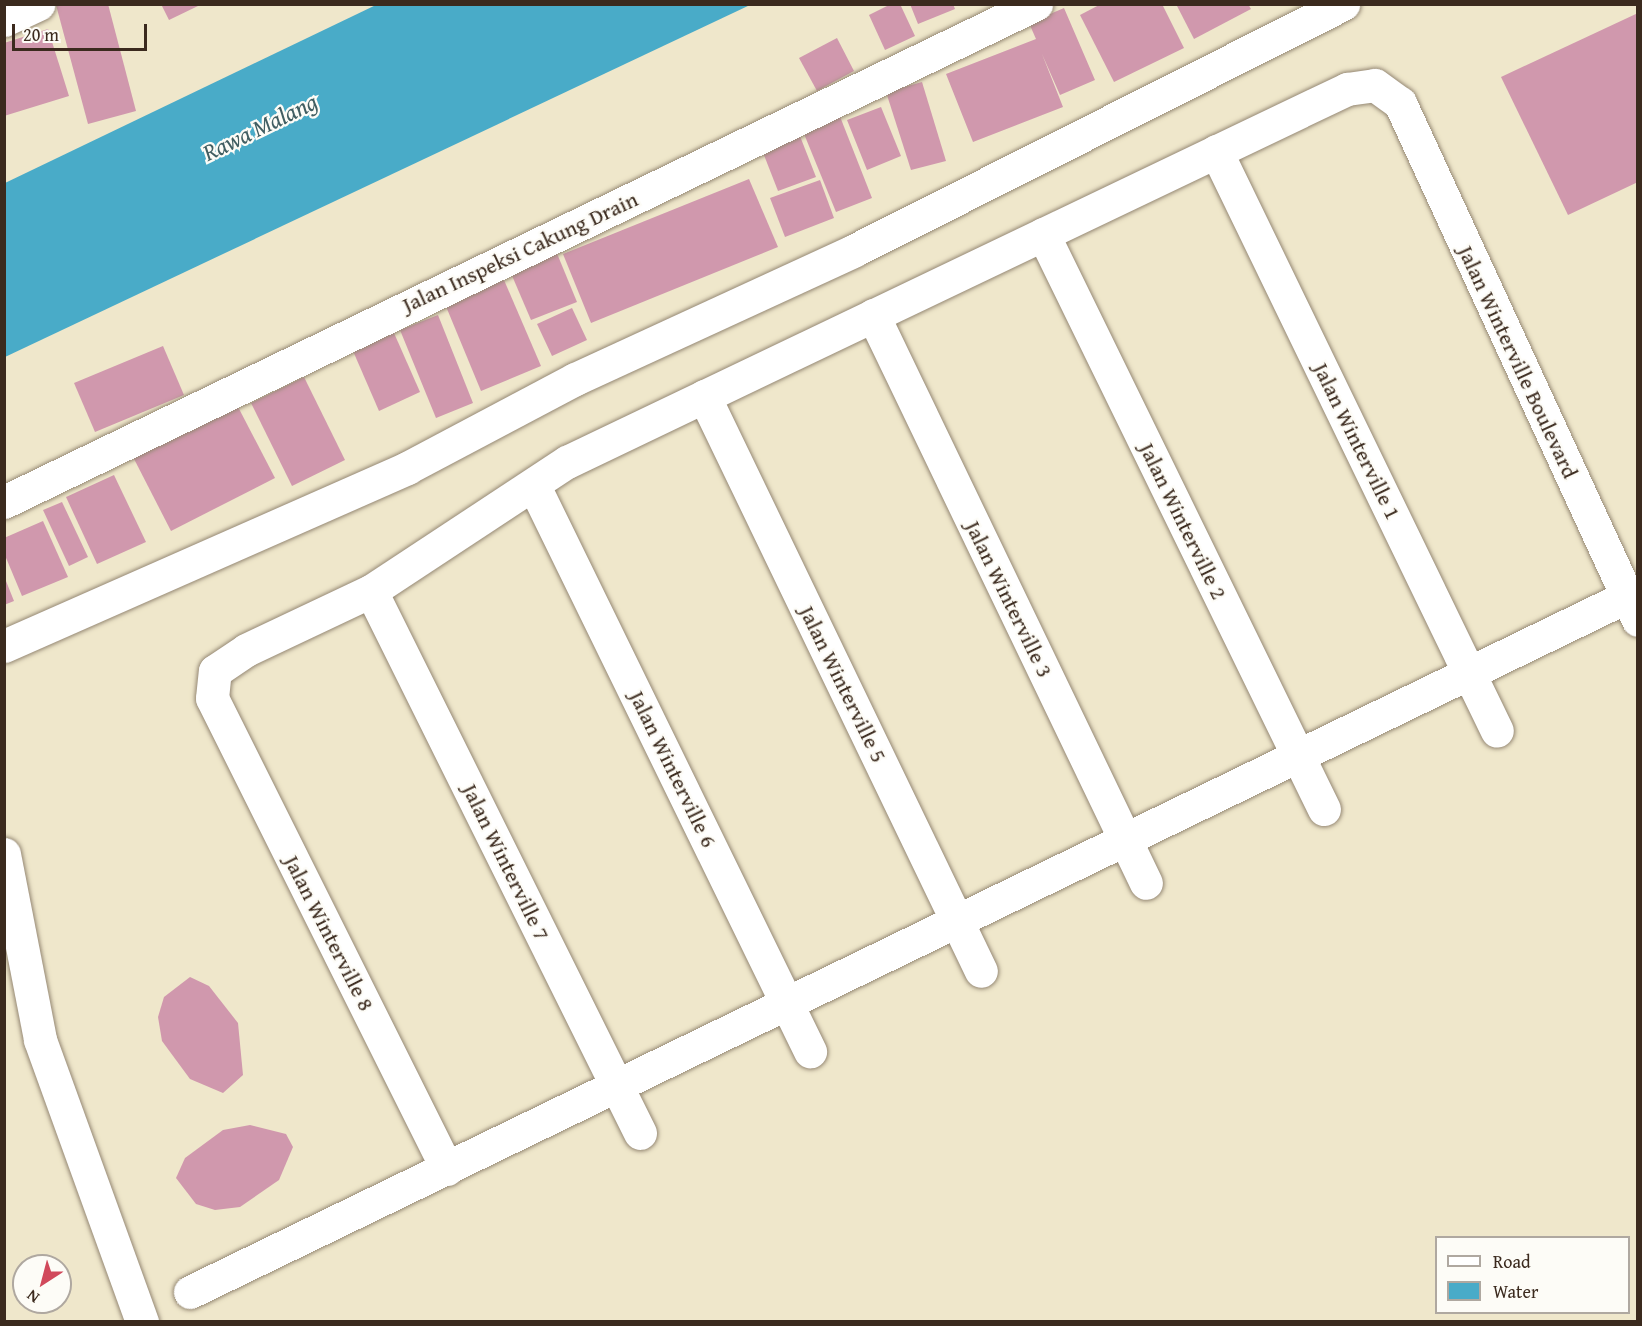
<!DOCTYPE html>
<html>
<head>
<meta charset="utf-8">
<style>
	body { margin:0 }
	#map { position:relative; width:1642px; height:1326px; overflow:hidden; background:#efe7cb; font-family:"Gentium Book Plus",serif }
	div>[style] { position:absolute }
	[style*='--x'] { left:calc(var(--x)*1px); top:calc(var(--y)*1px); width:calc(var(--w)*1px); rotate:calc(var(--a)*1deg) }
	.water>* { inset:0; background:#49abc8 }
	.building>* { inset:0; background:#d098ad }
	.roads { filter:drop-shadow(0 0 2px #958874) drop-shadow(0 0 2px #958874) }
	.minor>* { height:33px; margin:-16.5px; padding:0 16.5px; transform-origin:16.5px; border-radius:16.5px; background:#fff }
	span { translate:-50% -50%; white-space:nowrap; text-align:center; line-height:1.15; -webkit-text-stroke:4.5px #fdfcf7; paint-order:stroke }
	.street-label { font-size:22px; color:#3b2a1e }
	.water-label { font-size:24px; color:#415e62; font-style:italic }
	.frame { position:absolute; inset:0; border:6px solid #3b2a1e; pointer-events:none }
	.legend { position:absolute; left:1435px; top:1236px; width:195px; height:78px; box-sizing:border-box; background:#fdfcf7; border:2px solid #afa8a0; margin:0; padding:8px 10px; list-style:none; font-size:18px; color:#3b2a1e }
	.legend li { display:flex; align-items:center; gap:12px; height:30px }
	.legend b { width:30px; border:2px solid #afa8a0 }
	.north { position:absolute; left:12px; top:1254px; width:60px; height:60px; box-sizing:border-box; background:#fdfcf7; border:2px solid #afa8a0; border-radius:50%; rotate:216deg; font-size:16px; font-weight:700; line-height:24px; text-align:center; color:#3b2a1e }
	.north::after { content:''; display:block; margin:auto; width:21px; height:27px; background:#d1495b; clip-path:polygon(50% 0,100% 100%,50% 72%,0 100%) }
	.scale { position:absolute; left:12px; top:24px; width:135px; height:27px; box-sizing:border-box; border:3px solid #3b2a1e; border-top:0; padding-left:8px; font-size:18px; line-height:21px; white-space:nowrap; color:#3b2a1e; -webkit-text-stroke:4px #fdfcf7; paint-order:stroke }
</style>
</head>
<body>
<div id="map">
	<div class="water">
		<div style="clip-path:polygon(378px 4px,750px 5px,5px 357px,5px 183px)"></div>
	</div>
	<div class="building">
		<div style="clip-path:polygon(108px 4px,136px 111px,88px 124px,56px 5px)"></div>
		<div style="clip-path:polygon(161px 4px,197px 4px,198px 6px,169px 20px)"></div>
		<div style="clip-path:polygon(891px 4px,900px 4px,915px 36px,885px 50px,869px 15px)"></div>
		<div style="clip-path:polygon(910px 4px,953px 4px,955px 9px,918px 24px)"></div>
		<div style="clip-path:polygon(1101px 4px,1162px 4px,1184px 48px,1114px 82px,1080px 15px)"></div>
		<div style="clip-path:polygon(1176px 4px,1248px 4px,1251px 9px,1194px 39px)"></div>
		<div style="clip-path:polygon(1064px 8px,1095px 80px,1060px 95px,1042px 54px,1063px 107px,973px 142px,946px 74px,1036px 39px,1029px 23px)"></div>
		<div style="clip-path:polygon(1638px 13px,1638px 182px,1568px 215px,1501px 77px)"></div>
		<div style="clip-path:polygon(48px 29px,69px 96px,4px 116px,4px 43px)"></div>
		<div style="clip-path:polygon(837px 38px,854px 71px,817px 91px,799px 58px)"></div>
		<div style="clip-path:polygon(922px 82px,946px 161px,911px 170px,886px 92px)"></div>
		<div style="clip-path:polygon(881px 107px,901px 156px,867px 170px,847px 120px)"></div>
		<div style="clip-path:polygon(839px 114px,872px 198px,836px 212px,802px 129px)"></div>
		<div style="clip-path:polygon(798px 131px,816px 177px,778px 191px,760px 145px)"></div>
		<div style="clip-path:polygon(749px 179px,778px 247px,591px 323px,563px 254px)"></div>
		<div style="clip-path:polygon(820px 180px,834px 218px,785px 237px,770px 198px)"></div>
		<div style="clip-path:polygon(556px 251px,577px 302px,531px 320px,510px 271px)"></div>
		<div style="clip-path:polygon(504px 280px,541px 366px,481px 391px,445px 304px)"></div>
		<div style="clip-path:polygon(572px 308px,587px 340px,552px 356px,537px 324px)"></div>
		<div style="clip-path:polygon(438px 315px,473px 403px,436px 418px,400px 330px)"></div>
		<div style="clip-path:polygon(394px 333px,420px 392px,379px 411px,353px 351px)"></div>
		<div style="clip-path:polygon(163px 346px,184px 395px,95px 432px,74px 383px)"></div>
		<div style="clip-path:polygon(304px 377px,345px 460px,292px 486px,251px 403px)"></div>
		<div style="clip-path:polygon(236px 403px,275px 478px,171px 531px,132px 455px)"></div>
		<div style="clip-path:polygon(114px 475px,146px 542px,97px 564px,66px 497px)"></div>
		<div style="clip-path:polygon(62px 502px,88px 557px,69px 566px,43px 510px)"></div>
		<div style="clip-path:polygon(43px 521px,68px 577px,22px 596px,4px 553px,4px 538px)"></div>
		<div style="clip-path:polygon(4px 576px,14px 601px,4px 605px)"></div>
		<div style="clip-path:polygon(190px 977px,209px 986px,238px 1023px,243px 1075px,223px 1093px,190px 1079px,162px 1041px,158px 1017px,164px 997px)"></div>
		<div style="clip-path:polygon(250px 1125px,286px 1134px,293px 1147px,279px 1180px,240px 1207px,215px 1210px,196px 1204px,176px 1178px,185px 1158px,223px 1130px)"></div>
	</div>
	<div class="roads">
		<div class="minor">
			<div style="--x:4;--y:20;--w:38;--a:-25"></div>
			<div style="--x:1216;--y:151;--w:644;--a:64.15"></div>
			<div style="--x:1043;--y:234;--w:640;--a:63.96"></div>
			<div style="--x:873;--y:315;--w:630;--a:64.33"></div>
			<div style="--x:704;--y:396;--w:638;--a:64.28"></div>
			<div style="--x:535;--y:488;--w:627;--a:63.97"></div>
			<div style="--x:4;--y:502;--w:1146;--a:-25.76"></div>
			<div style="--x:371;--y:591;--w:605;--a:63.6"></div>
			<div style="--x:4;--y:646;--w:441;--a:-23.8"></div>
			<div style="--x:407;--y:468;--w:190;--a:-27.9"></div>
			<div style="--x:575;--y:379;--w:306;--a:-24.7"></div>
			<div style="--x:853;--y:251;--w:549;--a:-26.75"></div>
			<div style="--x:4;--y:854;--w:189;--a:79"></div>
			<div style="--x:40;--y:1040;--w:300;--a:70.1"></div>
			<div style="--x:447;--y:1169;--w:526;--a:-116.52"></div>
			<div style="--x:212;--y:698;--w:27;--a:-84"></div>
			<div style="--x:215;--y:671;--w:37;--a:-34"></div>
			<div style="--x:246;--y:650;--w:138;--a:-25.3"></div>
			<div style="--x:371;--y:591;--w:235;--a:-33.4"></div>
			<div style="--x:567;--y:462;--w:865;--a:-25.56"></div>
			<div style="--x:1347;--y:89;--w:28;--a:-8"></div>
			<div style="--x:1375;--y:85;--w:31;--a:36"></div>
			<div style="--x:1400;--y:103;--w:569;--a:65.28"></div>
			<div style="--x:190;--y:1292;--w:1595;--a:-25.83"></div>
		</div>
	</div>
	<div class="street-label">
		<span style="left:520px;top:252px;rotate:-25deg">Jalan Inspeksi Cakung Drain</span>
		<span style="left:1518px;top:362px;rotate:65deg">Jalan Winterville Boulevard</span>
		<span style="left:1357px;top:441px;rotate:64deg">Jalan Winterville 1</span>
		<span style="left:1183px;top:521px;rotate:64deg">Jalan Winterville 2</span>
		<span style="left:1009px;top:599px;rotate:64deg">Jalan Winterville 3</span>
		<span style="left:843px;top:684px;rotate:64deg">Jalan Winterville 5</span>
		<span style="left:673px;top:769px;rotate:64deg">Jalan Winterville 6</span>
		<span style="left:506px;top:862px;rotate:64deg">Jalan Winterville 7</span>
		<span style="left:329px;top:933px;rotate:63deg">Jalan Winterville 8</span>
	</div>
	<div class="water-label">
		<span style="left:260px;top:127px;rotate:-26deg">Rawa Malang</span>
	</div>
	<div class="frame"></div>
	<ul class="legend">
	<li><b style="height:8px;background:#fff"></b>Road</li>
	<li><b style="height:16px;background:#49abc8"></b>Water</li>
	</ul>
	<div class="north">N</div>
	<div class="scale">20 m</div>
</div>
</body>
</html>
